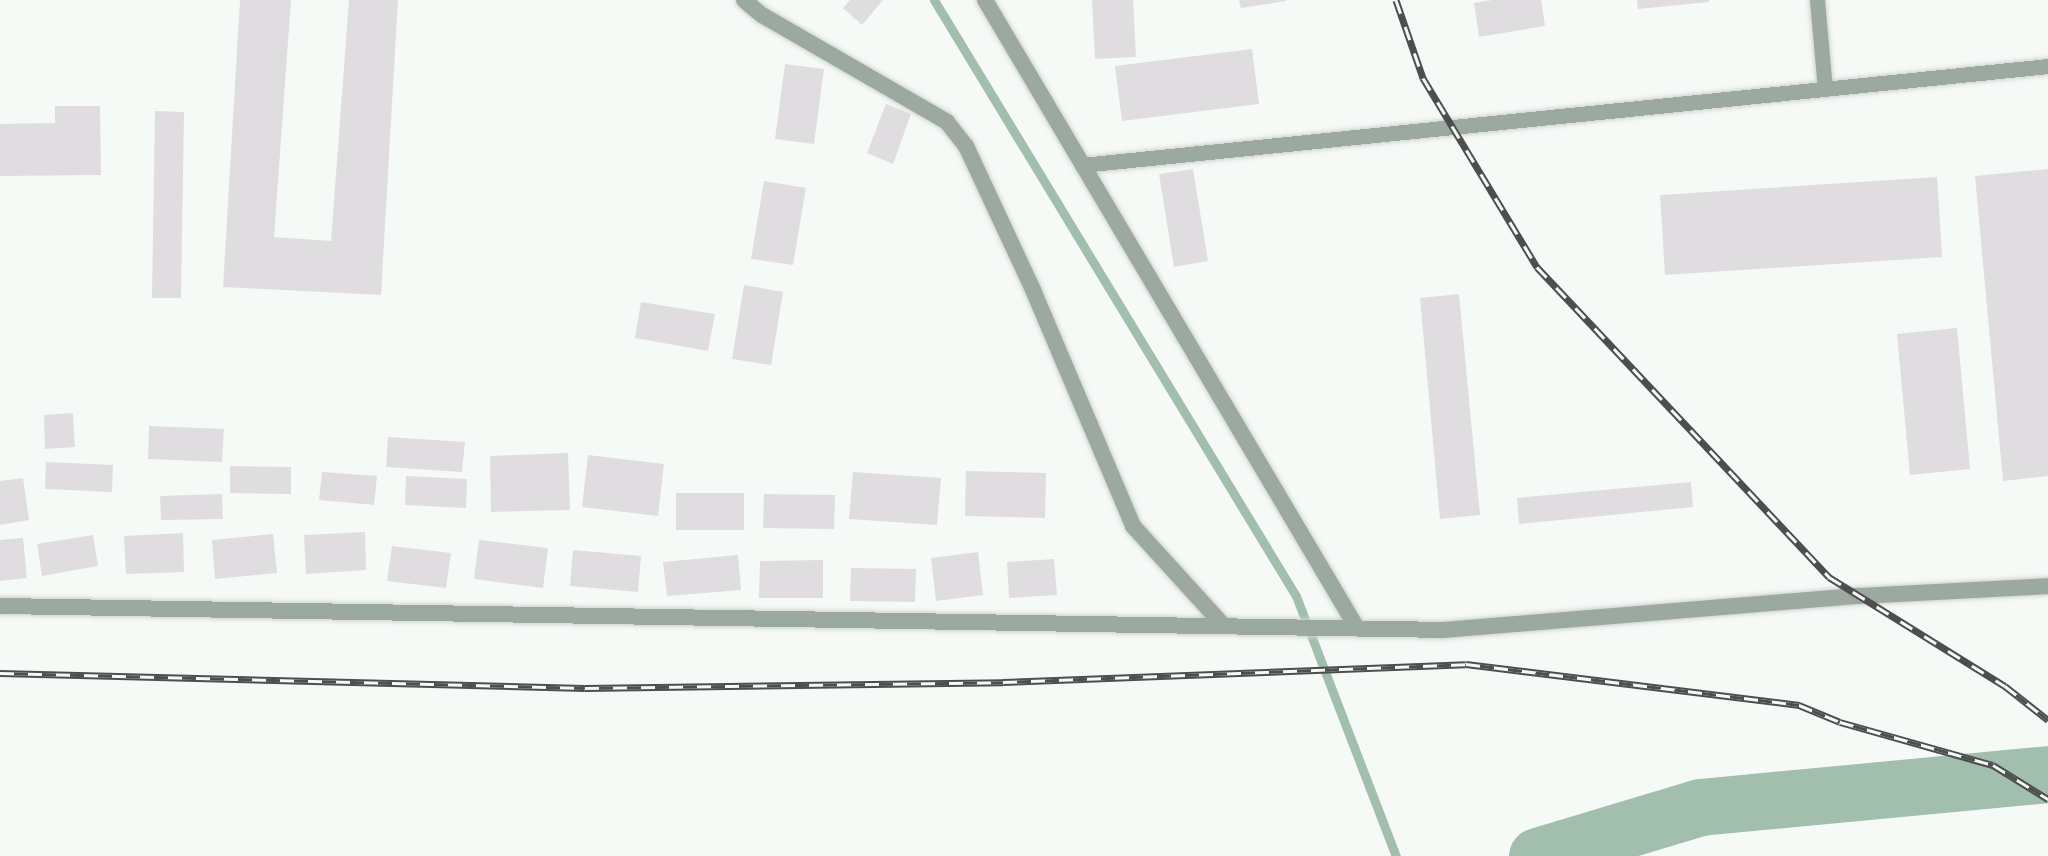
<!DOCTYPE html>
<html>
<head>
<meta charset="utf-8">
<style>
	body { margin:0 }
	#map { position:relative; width:2048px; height:856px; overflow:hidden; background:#f6faf7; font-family:Lato,sans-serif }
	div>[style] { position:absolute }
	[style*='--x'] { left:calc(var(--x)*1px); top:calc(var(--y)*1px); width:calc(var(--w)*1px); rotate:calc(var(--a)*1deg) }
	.stream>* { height:9px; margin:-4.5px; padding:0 4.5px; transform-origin:4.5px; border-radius:4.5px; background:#a2bfad }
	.river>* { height:57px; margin:-28.5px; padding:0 28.5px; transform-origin:28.5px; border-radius:28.5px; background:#a2bfad }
	.building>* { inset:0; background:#e0dde0 }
	.roads { filter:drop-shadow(0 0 2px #d0d4d1) drop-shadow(0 0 2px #d0d4d1) }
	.service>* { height:15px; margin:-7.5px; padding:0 7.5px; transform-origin:7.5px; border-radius:7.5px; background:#9ca9a1 }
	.minor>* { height:16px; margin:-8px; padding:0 8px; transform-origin:8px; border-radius:8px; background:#9ca9a1 }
	.rail>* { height:7px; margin-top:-3.5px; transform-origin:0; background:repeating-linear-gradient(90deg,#f6faf7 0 14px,#4d4e4d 0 28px); box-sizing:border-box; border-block:2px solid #4d4e4d }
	span { translate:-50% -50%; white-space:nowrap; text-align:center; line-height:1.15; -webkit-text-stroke:4.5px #f6faf7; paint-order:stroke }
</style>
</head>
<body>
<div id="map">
	<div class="stream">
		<div style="--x:934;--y:0;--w:697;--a:58.73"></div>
		<div style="--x:1296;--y:596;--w:279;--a:69"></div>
	</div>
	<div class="river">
		<div style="--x:1537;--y:856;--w:170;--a:-16.7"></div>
		<div style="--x:1700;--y:807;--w:350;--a:-5.4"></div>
	</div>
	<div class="building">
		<div style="clip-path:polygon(240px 0,291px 0,274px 237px,331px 241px,349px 0,398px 0,381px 295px,223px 287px)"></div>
		<div style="clip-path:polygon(850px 0,883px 0,862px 25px,843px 8px)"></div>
		<div style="clip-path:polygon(1092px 0,1133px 0,1136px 57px,1095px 59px)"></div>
		<div style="clip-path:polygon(1239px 0,1286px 0,1286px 1px,1241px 8px)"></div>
		<div style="clip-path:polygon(1492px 0,1541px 0,1545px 26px,1479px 37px,1474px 3px)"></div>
		<div style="clip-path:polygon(1637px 0,1709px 0,1709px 2px,1638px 9px)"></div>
		<div style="clip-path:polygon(1252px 49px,1259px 104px,1122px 121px,1115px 66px)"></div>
		<div style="clip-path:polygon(785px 64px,824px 69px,814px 144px,775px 139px)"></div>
		<div style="clip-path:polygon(886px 104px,911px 114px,893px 164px,867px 153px)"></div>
		<div style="clip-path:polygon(55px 106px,100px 106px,101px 175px,0 176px,0 124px,55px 123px)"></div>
		<div style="clip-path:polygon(155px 111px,184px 112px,181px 298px,152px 298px)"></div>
		<div style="clip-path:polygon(1193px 169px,1208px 261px,1174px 267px,1159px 174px)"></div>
		<div style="clip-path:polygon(2048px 169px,2048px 476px,2003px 481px,1975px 176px)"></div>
		<div style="clip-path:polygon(1937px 177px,1942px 257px,1665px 275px,1660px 195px)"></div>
		<div style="clip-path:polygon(764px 181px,806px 188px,793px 265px,751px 259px)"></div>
		<div style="clip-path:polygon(744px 285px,783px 292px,771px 365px,732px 359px)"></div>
		<div style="clip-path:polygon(1459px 294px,1480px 515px,1440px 519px,1420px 298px)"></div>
		<div style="clip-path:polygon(641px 302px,715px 314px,708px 351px,635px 338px)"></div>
		<div style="clip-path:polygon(1957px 328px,1970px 469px,1910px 475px,1897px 334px)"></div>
		<div style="clip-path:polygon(73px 413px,75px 447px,45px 449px,44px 415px)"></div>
		<div style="clip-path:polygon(149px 426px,224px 429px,222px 462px,148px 459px)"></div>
		<div style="clip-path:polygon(388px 437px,465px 442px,462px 472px,386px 467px)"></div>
		<div style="clip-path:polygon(568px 453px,570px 510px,491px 512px,490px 456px)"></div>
		<div style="clip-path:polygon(588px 455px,664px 464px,658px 516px,582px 507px)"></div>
		<div style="clip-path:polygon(46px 462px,113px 465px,112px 492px,45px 489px)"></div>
		<div style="clip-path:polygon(230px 466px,291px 467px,291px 494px,230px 493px)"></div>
		<div style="clip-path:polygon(966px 471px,1046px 473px,1045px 518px,965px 516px)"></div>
		<div style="clip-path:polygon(322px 472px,377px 476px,374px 505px,319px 500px)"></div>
		<div style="clip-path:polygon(853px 472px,941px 478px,937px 525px,849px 519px)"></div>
		<div style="clip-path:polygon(406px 476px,467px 479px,466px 508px,405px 505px)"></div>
		<div style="clip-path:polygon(23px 478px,29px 520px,0 525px,0 481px)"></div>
		<div style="clip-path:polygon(1691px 482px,1693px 507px,1519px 524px,1517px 498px)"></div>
		<div style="clip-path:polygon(676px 493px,744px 493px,744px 530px,676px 530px)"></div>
		<div style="clip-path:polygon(222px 494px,223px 519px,161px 520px,160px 496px)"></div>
		<div style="clip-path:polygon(764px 494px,835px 495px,834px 529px,763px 528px)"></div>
		<div style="clip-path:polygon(365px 532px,366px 570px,306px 574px,304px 535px)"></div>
		<div style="clip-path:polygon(183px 533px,184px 572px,126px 574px,124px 536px)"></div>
		<div style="clip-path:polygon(273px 534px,277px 573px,215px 579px,212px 540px)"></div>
		<div style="clip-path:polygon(93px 535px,98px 566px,42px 576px,37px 544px)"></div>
		<div style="clip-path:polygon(23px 538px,27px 578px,0 581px,0 540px)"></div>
		<div style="clip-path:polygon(479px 540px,548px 548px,543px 588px,474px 579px)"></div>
		<div style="clip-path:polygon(392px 546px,451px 553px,446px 588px,387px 581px)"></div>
		<div style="clip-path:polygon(573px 550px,641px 556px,638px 592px,570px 586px)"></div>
		<div style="clip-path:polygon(978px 552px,983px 595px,936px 601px,931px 558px)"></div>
		<div style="clip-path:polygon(738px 555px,741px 590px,667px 596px,663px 562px)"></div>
		<div style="clip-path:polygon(1054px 559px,1057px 595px,1009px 598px,1007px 562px)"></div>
		<div style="clip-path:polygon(823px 560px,823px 598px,759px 598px,760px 561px)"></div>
		<div style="clip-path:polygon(851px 568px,916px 569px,915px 602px,850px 601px)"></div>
	</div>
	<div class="roads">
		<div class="service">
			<div style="--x:1817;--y:0;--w:89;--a:84.9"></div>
			<div style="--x:1082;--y:165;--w:971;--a:-5.85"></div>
		</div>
		<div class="minor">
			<div style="--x:744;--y:0;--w:23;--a:40"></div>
			<div style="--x:762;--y:15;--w:214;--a:30"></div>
			<div style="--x:947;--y:122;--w:31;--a:52"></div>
			<div style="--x:966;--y:146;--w:159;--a:65"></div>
			<div style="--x:1033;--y:290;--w:256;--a:67"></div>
			<div style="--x:1133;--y:526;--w:135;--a:47.7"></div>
			<div style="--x:985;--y:0;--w:730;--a:59.36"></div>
			<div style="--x:0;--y:606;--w:1442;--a:0.95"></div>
			<div style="--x:1442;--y:630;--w:417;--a:-4.7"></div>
			<div style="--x:1858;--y:596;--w:190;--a:-3"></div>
		</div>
	</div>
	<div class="rail">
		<div style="--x:1396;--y:0;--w:83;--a:70.9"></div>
		<div style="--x:1423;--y:78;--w:221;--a:58.9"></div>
		<div style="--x:1537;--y:267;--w:426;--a:46.7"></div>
		<div style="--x:1829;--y:577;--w:207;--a:31.8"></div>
		<div style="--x:2005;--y:686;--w:55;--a:38.3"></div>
		<div style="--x:0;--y:673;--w:585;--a:1.47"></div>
		<div style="--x:585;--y:688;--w:418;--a:-0.8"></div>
		<div style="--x:1003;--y:682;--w:463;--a:-2.2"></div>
		<div style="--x:1466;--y:664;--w:336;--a:7"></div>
		<div style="--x:1799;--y:705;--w:44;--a:22.5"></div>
		<div style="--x:1840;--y:722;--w:159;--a:15.7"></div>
		<div style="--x:1993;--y:765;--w:65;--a:31.7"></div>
	</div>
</div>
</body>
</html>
